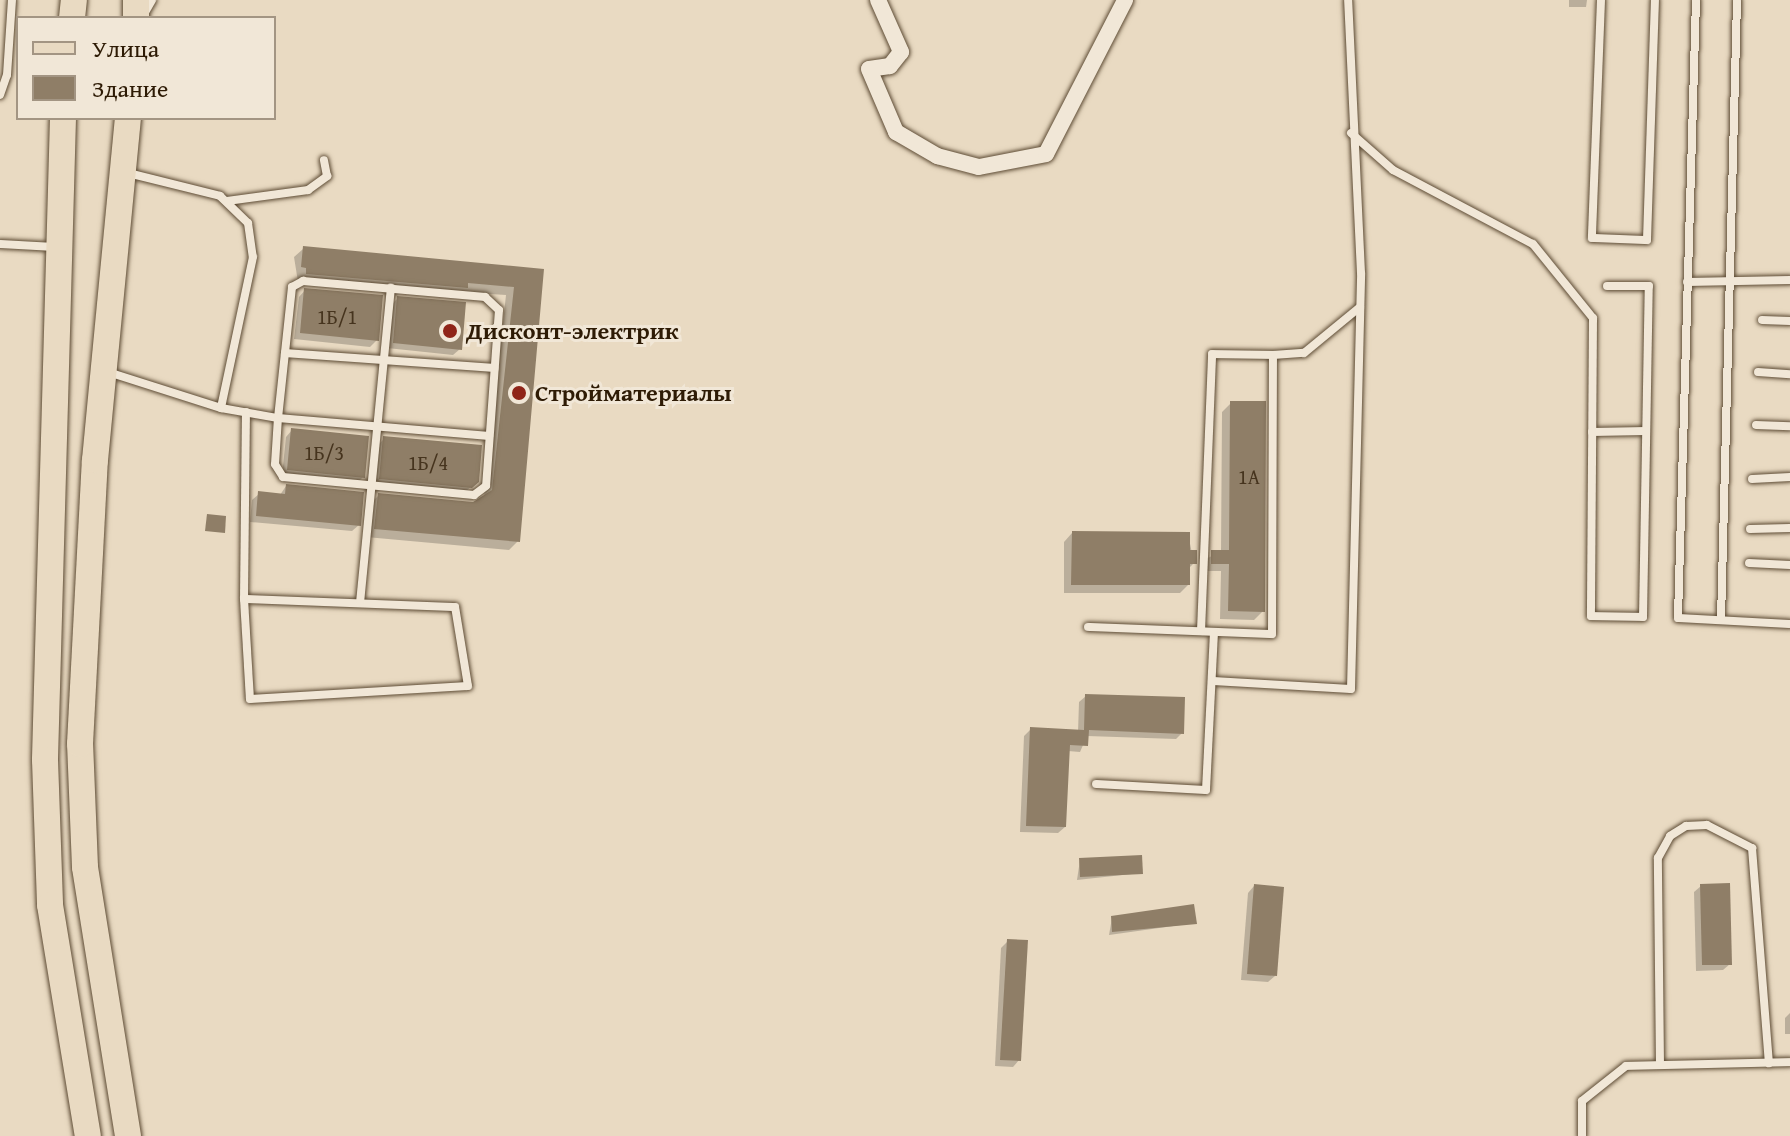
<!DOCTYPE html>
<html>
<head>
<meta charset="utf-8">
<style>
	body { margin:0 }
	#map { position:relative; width:1790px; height:1136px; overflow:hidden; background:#e9dac2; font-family:"Gentium Book Plus",serif }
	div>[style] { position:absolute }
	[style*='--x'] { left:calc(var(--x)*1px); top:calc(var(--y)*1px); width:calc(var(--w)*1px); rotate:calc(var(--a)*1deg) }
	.shadow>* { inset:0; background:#0003 }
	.building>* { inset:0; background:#8f7e67 }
	.roads { filter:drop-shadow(0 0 2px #5d4b34) drop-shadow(0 0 2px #5d4b34) }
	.lane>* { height:8px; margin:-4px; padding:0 4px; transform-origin:4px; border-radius:4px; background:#f1e7d7 }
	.street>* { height:16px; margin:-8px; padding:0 8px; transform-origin:8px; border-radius:8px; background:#f1e7d7 }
	.primary>* { height:26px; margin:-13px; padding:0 13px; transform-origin:13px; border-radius:13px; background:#e9dac2 }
	.dots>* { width:22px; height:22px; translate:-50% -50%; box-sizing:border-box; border:4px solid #f1e7d7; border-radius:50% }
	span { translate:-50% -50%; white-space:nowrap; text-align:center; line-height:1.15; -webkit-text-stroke:6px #f1e7d7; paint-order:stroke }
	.number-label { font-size:20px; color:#46341e }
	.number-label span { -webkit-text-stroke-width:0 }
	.poi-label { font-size:24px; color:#2e1b05; font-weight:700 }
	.left { translate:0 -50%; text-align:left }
	.legend { position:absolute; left:16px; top:16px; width:260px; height:104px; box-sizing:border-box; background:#f1e7d7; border:2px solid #a39583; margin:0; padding:10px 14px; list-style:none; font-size:24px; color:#2e1b05 }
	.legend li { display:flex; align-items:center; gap:16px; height:40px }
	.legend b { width:40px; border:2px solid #a39583 }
</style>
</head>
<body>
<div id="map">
	<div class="shadow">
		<div style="clip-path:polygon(1569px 0,1587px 0,1586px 7px,1569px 7px)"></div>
		<div style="clip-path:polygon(303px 249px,542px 271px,518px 541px,509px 550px,366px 537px,370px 504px,379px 495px,474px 504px,484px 497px,506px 295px,298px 282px,294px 257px)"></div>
		<div style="clip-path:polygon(305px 290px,377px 340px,370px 347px,294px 339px,299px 297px)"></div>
		<div style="clip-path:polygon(398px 298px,460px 349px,453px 355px,387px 348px,391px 305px)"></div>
		<div style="clip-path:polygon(1231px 403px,1263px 611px,1254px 620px,1220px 619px,1221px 571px,1203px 571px,1203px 560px,1221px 552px,1222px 412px)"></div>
		<div style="clip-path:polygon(292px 430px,363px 477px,357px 483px,282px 476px,286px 437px)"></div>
		<div style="clip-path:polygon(384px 439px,477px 481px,464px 493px,374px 485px,378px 445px)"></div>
		<div style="clip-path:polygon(286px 486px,359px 525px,352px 531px,250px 522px,252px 500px,259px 494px,280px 495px)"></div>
		<div style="clip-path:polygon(1072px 533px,1188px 534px,1194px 563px,1188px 569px,1188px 585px,1180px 593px,1064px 593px,1064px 542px)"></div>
		<div style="clip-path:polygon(1086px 696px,1182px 733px,1176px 739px,1087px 736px,1080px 752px,1068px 751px,1065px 827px,1058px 833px,1020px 832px,1024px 736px,1031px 729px,1078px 732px,1079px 702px)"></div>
		<div style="clip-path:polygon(1080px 860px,1141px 873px,1077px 880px)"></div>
		<div style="clip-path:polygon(1254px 886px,1275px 976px,1268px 982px,1241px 980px,1248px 893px)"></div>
		<div style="clip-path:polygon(1701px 886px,1730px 964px,1723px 970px,1696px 971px,1694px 892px)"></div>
		<div style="clip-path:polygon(1112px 918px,1195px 923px,1109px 935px)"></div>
		<div style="clip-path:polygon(1008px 941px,1019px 1060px,1013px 1067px,995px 1066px,1001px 948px)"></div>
		<div style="clip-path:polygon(1790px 1013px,1790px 1034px,1785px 1034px,1785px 1018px)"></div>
	</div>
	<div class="building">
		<div style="clip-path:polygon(303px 246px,544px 269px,520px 542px,374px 529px,378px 493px,473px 502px,492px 490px,514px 287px,468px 283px,468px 288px,306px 274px,306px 268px,301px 267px)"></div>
		<div style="clip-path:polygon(304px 288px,383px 295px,379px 341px,300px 333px)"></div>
		<div style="clip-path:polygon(397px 296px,466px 302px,462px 350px,393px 343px)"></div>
		<div style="clip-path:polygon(1230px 401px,1266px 401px,1265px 612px,1228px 611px,1229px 564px,1211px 564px,1211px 550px,1229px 550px)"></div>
		<div style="clip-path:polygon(291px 428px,369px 436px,365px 478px,287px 470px)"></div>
		<div style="clip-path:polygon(383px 436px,482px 445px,479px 482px,472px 488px,379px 479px)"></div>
		<div style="clip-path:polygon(286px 484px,364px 492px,361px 526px,256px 516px,258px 491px,285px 494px)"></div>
		<div style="clip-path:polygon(207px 514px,226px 516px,225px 533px,205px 531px)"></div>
		<div style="clip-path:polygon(1072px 531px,1190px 532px,1190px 550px,1197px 550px,1197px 564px,1190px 564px,1190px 585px,1071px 585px)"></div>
		<div style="clip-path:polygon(1085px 694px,1185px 697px,1184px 734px,1089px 730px,1088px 746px,1070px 745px,1066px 827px,1026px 826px,1030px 727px,1084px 730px)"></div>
		<div style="clip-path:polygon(1142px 855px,1143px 874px,1080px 877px,1079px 858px)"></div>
		<div style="clip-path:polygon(1730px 883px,1732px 965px,1702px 965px,1700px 884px)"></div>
		<div style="clip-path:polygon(1254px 884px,1284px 887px,1277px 976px,1247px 974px)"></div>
		<div style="clip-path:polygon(1194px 904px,1197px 924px,1112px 932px,1111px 916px)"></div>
		<div style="clip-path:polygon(1007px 939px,1028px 940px,1021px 1061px,1000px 1060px)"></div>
	</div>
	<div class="roads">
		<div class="lane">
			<div style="--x:1601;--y:0;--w:238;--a:92.2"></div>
			<div style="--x:1592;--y:238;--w:55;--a:2.1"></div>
			<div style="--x:1647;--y:240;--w:240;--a:-88.1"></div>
			<div style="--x:1696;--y:0;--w:618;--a:91.67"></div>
			<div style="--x:1678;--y:618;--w:112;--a:3.1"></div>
			<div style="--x:144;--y:14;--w:16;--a:-60"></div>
			<div style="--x:0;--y:95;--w:21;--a:-71"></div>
			<div style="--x:7;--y:75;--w:75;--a:-86.2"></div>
			<div style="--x:1351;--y:133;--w:56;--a:41.4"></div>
			<div style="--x:1393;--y:170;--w:158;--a:27.9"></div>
			<div style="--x:1533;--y:244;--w:95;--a:51"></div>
			<div style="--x:1593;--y:318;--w:298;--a:90.4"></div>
			<div style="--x:1591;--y:616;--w:52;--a:1.1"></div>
			<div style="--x:1643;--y:617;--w:331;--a:-89"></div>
			<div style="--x:1649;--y:286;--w:42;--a:180"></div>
			<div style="--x:128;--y:173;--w:95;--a:14"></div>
			<div style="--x:220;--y:196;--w:39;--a:44"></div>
			<div style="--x:248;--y:223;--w:34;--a:82"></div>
			<div style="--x:253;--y:257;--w:154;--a:102"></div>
			<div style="--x:227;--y:201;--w:82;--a:-7.7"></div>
			<div style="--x:308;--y:190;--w:24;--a:-36"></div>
			<div style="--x:327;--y:176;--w:16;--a:-101"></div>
			<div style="--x:0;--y:244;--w:55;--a:3.1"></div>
			<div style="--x:1687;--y:282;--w:103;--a:-1.1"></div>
			<div style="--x:1762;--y:320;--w:28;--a:2"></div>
			<div style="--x:285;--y:353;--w:210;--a:4.1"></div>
			<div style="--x:108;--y:372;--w:119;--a:17.7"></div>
			<div style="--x:221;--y:408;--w:58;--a:10"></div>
			<div style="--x:278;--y:418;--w:132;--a:-83.9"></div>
			<div style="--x:292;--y:287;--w:13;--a:-29"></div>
			<div style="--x:303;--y:281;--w:183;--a:5"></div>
			<div style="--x:485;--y:297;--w:19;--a:43"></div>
			<div style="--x:499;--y:310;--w:176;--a:94.2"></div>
			<div style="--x:486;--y:486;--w:15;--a:143"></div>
			<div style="--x:474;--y:495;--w:192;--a:-174.6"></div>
			<div style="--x:283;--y:477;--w:15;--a:-122"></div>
			<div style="--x:275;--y:464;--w:46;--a:-86.3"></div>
			<div style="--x:278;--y:418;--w:212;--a:4.9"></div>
			<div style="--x:1758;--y:372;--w:32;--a:4"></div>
			<div style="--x:1756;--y:425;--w:34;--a:2"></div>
			<div style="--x:1592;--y:432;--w:54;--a:-1.1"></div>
			<div style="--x:1752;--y:479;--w:38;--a:-3"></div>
			<div style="--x:1750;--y:529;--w:40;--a:-1.4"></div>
			<div style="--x:1749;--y:563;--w:41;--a:2.8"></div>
			<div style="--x:244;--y:599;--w:100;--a:86.6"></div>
			<div style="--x:250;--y:699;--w:218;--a:-3.4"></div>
			<div style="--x:468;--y:686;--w:80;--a:-99.3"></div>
			<div style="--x:455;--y:607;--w:211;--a:-177.8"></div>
			<div style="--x:244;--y:599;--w:187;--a:-89.4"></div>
			<div style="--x:360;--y:603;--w:317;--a:-84.4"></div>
			<div style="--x:1721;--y:620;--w:620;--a:-88.52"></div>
			<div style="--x:1088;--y:627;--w:184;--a:2.2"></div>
			<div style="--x:1272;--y:634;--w:279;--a:-89.8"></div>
			<div style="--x:1273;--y:355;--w:31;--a:-4"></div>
			<div style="--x:1304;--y:353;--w:72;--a:-39.4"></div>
			<div style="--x:1201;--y:631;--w:277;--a:-87.7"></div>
			<div style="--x:1212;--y:354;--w:61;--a:0.9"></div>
			<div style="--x:1213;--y:681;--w:138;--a:3.3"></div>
			<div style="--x:1351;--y:689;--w:416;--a:-88.6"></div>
			<div style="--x:1361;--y:273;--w:273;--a:-92.7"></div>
			<div style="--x:1096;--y:784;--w:110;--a:3.1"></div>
			<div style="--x:1206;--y:790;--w:158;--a:-87.1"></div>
			<div style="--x:1660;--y:1065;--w:207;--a:-90.6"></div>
			<div style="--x:1658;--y:858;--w:25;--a:-61"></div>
			<div style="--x:1670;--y:836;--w:19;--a:-32"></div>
			<div style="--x:1686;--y:826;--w:21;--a:-3"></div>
			<div style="--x:1707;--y:825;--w:51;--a:27.1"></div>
			<div style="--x:1752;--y:848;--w:216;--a:85.5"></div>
			<div style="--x:1582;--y:1136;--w:35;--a:-90"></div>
			<div style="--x:1582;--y:1101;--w:56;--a:-38.5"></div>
			<div style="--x:1626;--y:1066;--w:164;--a:-1.4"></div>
		</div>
		<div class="street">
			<div style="--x:878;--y:0;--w:57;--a:66.1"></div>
			<div style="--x:901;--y:52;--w:18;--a:128"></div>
			<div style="--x:890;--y:66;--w:21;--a:172"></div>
			<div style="--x:869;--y:69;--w:69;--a:66.8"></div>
			<div style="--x:896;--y:132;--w:48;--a:30.3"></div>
			<div style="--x:937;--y:156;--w:43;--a:14.7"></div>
			<div style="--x:979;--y:167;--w:68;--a:-11"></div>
			<div style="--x:1046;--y:154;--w:173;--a:-62.8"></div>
		</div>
		<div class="primary">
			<div style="--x:72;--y:18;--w:18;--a:-84"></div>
			<div style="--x:136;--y:18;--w:18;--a:-90"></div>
			<div style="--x:63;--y:118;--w:642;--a:91.61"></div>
			<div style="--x:45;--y:760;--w:145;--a:88"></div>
			<div style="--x:50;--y:905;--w:234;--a:80.7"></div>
			<div style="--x:128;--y:1136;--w:272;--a:-99.1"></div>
			<div style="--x:85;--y:867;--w:123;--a:-92.3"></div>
			<div style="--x:80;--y:744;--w:284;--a:-87"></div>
			<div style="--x:95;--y:460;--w:344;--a:-84.5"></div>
		</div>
	</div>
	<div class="dots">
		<div style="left:450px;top:331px;background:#8f2418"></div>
		<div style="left:519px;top:393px;background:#8f2418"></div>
	</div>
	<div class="number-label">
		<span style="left:337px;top:316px">1Б/1</span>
		<span style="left:324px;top:452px">1Б/3</span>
		<span style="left:428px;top:462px">1Б/4</span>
		<span style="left:1249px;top:476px">1А</span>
	</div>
	<div class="poi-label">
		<span class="left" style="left:466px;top:331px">Дисконт-электрик</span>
		<span class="left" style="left:535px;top:393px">Стройматериалы</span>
	</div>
	<ul class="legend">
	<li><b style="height:10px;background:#e9dac2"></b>Улица</li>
	<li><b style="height:22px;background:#8f7e67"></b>Здание</li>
	</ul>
</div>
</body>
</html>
